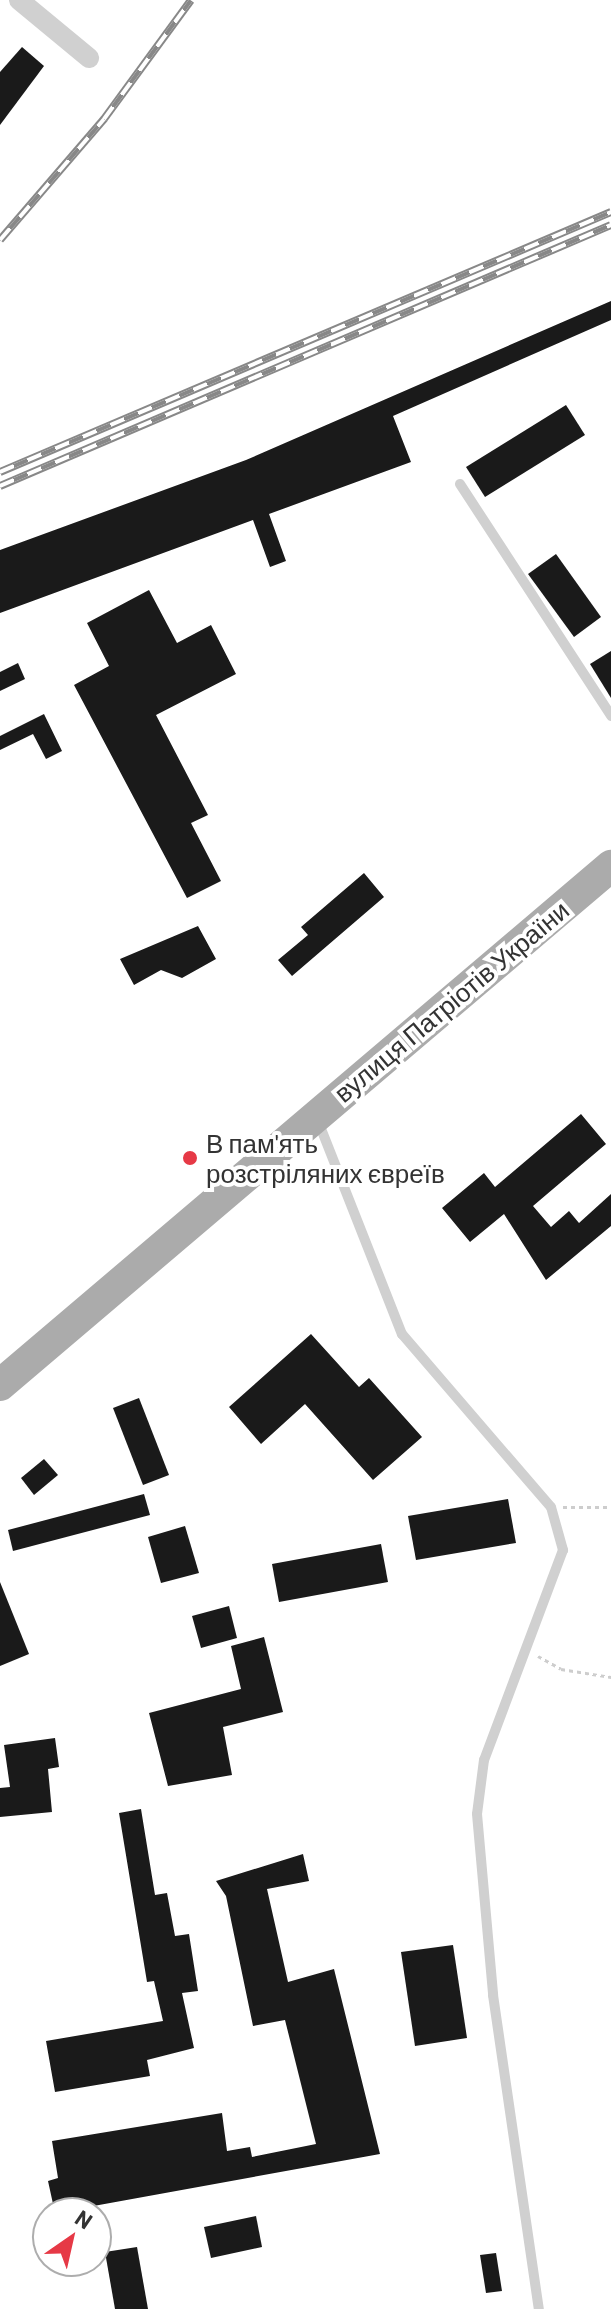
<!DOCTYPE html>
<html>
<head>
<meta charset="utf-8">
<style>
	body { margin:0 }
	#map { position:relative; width:611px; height:2309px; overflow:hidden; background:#fff; font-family:Barlow,sans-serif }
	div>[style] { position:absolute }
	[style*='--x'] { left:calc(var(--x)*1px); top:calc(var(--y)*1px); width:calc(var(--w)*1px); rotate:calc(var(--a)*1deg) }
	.building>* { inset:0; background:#1a1a1a }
	.path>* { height:3px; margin-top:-1.5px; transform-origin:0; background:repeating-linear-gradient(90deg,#cdcdcd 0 4px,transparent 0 8px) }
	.service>* { height:10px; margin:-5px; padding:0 5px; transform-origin:5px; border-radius:5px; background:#d0d0d0 }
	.minor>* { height:20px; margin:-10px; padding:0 10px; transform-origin:10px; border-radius:10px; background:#d0d0d0 }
	.primary>* { height:32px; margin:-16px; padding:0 16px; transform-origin:16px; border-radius:16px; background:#ababab }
	.rail>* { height:8px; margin-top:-4px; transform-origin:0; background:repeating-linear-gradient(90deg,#fff 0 15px,#888 0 30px); box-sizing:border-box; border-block:2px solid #888 }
	.dots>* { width:22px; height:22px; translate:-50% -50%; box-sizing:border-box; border:4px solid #fff; border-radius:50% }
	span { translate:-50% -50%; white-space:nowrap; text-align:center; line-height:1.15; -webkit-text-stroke:8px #fff; paint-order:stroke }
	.street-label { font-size:26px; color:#333 }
	.poi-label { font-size:26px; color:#333 }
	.left { translate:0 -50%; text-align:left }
	.north { position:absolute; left:32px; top:2197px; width:80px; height:80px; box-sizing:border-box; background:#fff; border:2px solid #adadad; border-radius:50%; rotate:34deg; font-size:22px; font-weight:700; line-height:32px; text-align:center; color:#333 }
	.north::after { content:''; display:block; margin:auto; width:28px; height:36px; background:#e63946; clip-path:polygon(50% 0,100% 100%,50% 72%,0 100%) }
</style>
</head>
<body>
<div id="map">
	<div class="building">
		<div style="clip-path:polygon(22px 47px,44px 66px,0 125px,0 72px)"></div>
		<div style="clip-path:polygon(611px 301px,611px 320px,393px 416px,411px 462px,269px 514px,286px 561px,270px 567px,253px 520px,0 613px,0 550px,246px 460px)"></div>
		<div style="clip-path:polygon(566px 405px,585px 435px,485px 497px,466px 467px)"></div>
		<div style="clip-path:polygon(556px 554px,601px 617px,574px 637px,528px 574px)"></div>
		<div style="clip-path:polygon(149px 590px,177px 643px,211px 625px,236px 674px,156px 715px,208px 815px,191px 823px,221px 881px,187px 898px,74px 685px,109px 666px,87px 623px)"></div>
		<div style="clip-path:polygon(611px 651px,611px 698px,590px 664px)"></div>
		<div style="clip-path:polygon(18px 663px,25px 679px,0 691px,0 672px)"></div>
		<div style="clip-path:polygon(44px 714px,62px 751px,46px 759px,33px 734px,0 750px,0 736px)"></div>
		<div style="clip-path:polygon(364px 873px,384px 897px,292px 976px,278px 960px,308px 935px,301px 927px)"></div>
		<div style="clip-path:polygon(198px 926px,216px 959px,182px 978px,161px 970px,134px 985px,120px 959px)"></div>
		<div style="clip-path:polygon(581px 1114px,606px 1144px,533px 1206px,551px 1227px,569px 1211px,579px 1223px,611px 1194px,611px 1226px,546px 1280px,504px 1214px,470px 1242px,442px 1208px,484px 1173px,495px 1187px)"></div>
		<div style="clip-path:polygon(311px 1334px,359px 1387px,369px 1378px,422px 1437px,373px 1480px,305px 1404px,261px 1444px,229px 1407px)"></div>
		<div style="clip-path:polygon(139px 1398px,169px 1475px,143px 1485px,113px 1408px)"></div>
		<div style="clip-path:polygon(44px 1459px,58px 1475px,34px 1495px,21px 1478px)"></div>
		<div style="clip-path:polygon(144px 1494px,150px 1515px,13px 1551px,8px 1530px)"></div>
		<div style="clip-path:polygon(508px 1499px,516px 1543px,416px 1560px,408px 1516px)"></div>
		<div style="clip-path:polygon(185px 1526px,199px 1573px,161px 1583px,148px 1537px)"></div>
		<div style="clip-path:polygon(381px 1544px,388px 1582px,279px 1602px,272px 1564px)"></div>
		<div style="clip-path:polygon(0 1582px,29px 1654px,0 1666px)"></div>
		<div style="clip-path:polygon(229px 1606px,237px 1638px,201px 1648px,192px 1616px)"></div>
		<div style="clip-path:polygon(264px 1637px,283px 1712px,223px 1727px,232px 1775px,168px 1786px,149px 1713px,241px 1689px,231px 1646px)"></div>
		<div style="clip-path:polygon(55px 1738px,59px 1767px,48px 1769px,52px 1812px,0 1817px,0 1788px,10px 1787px,4px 1745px)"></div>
		<div style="clip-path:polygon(141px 1809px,155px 1895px,167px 1893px,175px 1936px,189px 1934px,198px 1991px,182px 1993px,194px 2048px,147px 2060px,150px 2076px,55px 2092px,46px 2041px,163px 2021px,154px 1981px,147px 1982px,119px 1813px)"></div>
		<div style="clip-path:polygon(303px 1854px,309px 1881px,267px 1889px,288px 1982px,334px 1969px,380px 2154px,55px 2213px,48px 2181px,58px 2178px,52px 2141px,222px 2113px,227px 2151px,250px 2147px,252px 2157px,316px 2144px,285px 2020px,253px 2026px,226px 1896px,216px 1881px)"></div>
		<div style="clip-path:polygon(453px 1945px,467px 2038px,415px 2046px,401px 1952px)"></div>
		<div style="clip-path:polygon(256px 2216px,262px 2247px,211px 2258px,204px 2227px)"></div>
		<div style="clip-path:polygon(137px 2247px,148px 2309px,115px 2309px,105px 2252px)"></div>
		<div style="clip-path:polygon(496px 2253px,502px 2291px,486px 2293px,480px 2255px)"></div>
	</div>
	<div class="path">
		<div style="--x:563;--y:1507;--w:48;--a:0"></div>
		<div style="--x:538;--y:1656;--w:26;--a:29"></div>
		<div style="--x:561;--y:1669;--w:51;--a:9.1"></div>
	</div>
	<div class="service">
		<div style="--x:460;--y:484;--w:277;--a:56.9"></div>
		<div style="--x:318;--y:1121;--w:229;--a:68.5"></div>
		<div style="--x:402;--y:1334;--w:228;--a:49.3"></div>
		<div style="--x:551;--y:1507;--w:45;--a:74.4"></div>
		<div style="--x:563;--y:1550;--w:224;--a:110.6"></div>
		<div style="--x:484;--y:1760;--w:54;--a:97.4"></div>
		<div style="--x:477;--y:1814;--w:182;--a:84.9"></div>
		<div style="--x:493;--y:1995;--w:317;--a:81.7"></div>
	</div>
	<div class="minor">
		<div style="--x:19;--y:0;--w:91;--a:39.6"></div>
	</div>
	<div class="primary">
		<div style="--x:0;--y:1385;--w:802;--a:-40.35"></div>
	</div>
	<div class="rail">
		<div style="--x:0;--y:240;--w:160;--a:-49.3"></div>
		<div style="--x:104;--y:119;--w:147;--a:-53.8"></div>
		<div style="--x:0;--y:472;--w:664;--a:-23.05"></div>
		<div style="--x:0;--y:486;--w:664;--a:-23.13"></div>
	</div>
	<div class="dots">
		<div style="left:190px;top:1158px;background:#e63946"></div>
	</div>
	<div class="street-label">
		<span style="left:451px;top:1001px;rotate:-40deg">вулиця Патріотів України</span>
	</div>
	<div class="poi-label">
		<span class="left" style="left:206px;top:1158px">В пам'ять<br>розстріляних євреїв</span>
	</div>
	<div class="north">N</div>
</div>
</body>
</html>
